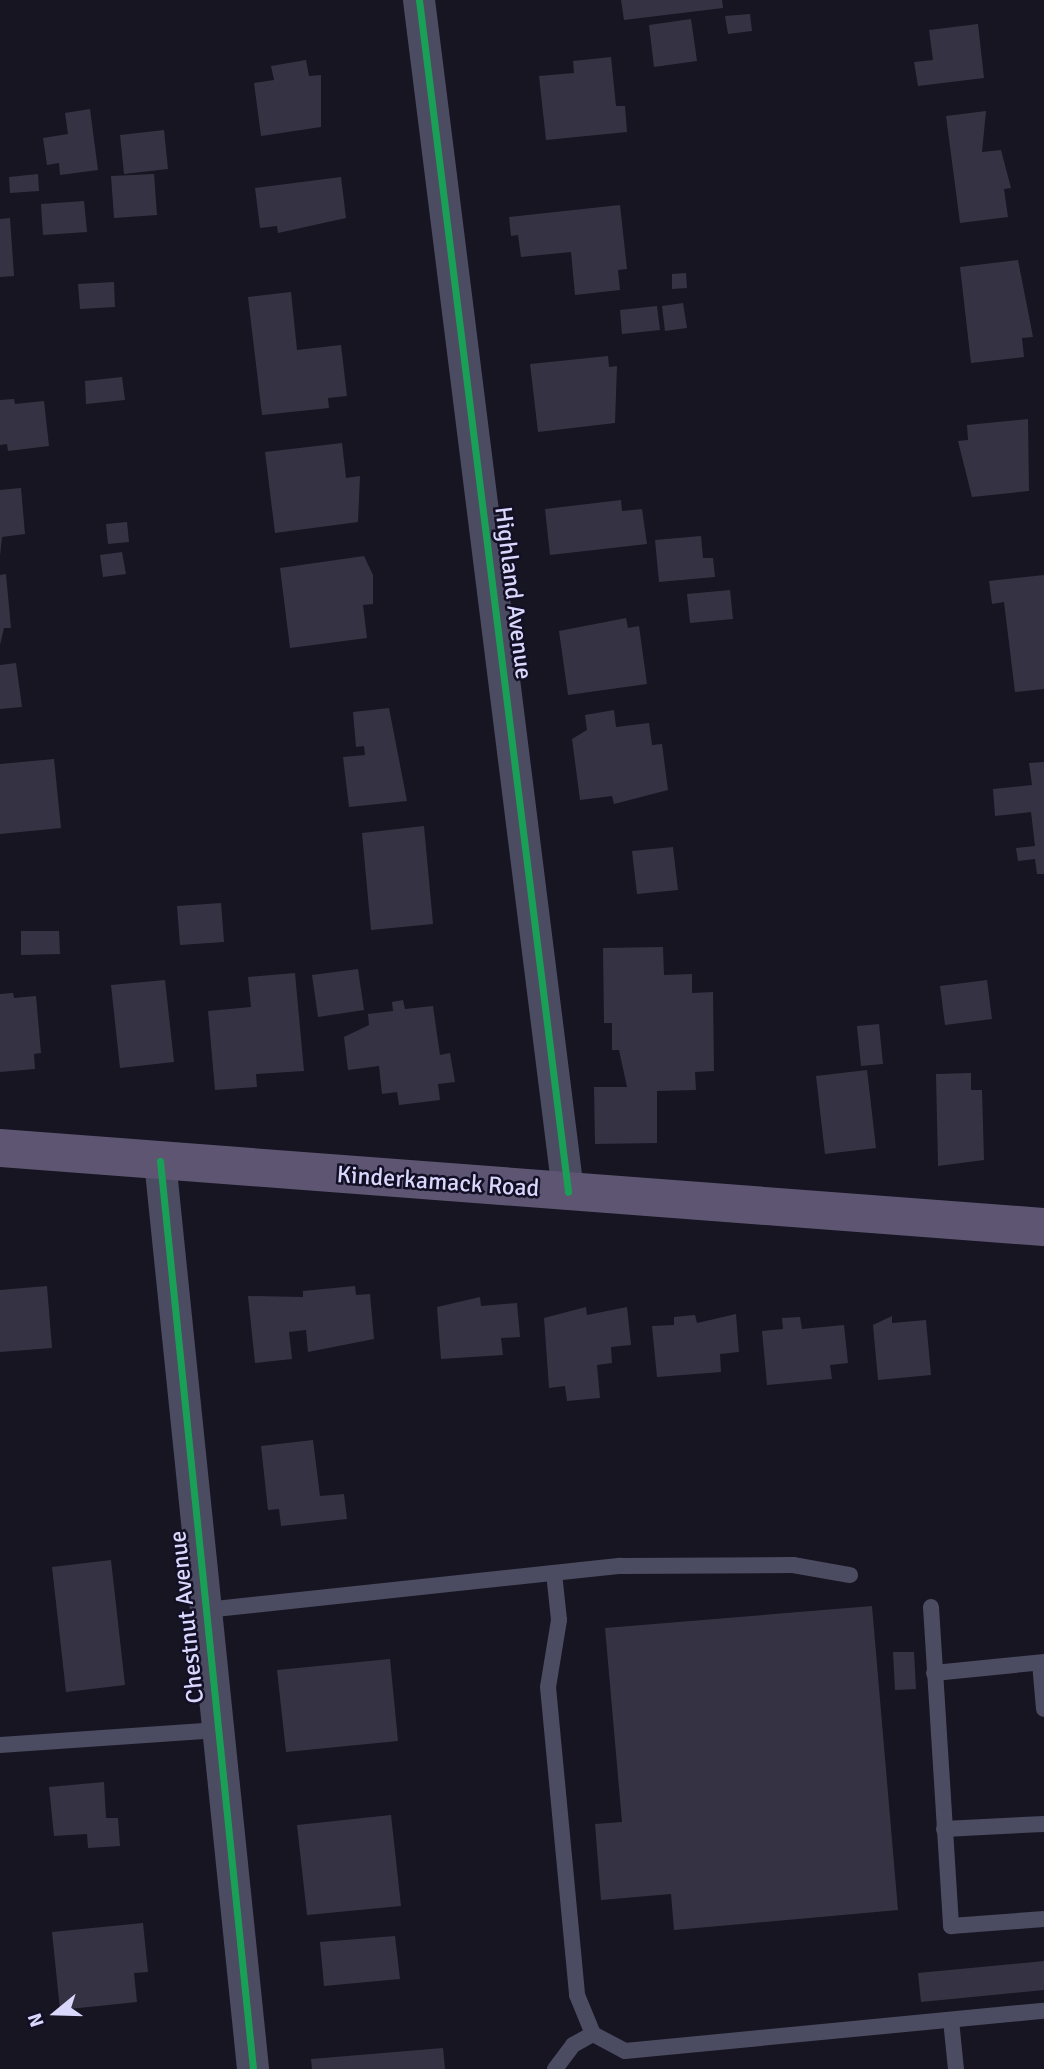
<!DOCTYPE html>
<html>
<head>
<meta charset="utf-8">
<style>
	body { margin:0 }
	#map { position:relative; width:1044px; height:2069px; overflow:hidden; background:#161521; font-family:Signika,sans-serif }
	div>[style] { position:absolute }
	[style*='--x'] { left:calc(var(--x)*1px); top:calc(var(--y)*1px); width:calc(var(--w)*1px); rotate:calc(var(--a)*1deg) }
	.building>* { inset:0; background:#353343 }
	.lane>* { height:16px; margin:-8px; padding:0 8px; transform-origin:8px; border-radius:8px; background:#4b4b61 }
	.street>* { height:32px; margin:-16px; padding:0 16px; transform-origin:16px; border-radius:16px; background:#4b4b61 }
	.primary>* { height:38px; margin:-19px; padding:0 19px; transform-origin:19px; border-radius:19px; background:#5d5572 }
	.cycleway>* { height:7px; margin:-3.5px; padding:0 3.5px; transform-origin:3.5px; border-radius:3.5px; background:#1a9f57 }
	span { translate:-50% -50%; white-space:nowrap; text-align:center; line-height:1.15; -webkit-text-stroke:5px #131026; paint-order:stroke }
	.street-label { font-size:24px; color:#dad7fd }
	.north { position:absolute; left:21px; top:1978px; width:70px; height:70px; -webkit-text-stroke:5px #131026; paint-order:stroke; rotate:251deg; font-size:19px; font-weight:700; line-height:28px; text-align:center; color:#dad7fd }
	.north::after { content:''; display:block; margin:auto; width:24px; height:32px; background:#dad7fd; clip-path:polygon(50% 0,100% 100%,50% 72%,0 100%) }
</style>
</head>
<body>
<div id="map">
	<div class="building">
		<div style="clip-path:polygon(621px 0,722px 0,723px 8px,624px 20px)"></div>
		<div style="clip-path:polygon(750px 14px,752px 31px,728px 34px,725px 16px)"></div>
		<div style="clip-path:polygon(691px 19px,697px 61px,654px 67px,649px 25px)"></div>
		<div style="clip-path:polygon(978px 24px,984px 78px,918px 86px,914px 62px,933px 60px,929px 30px)"></div>
		<div style="clip-path:polygon(611px 57px,616px 106px,625px 106px,627px 132px,546px 140px,539px 76px,574px 73px,573px 61px)"></div>
		<div style="clip-path:polygon(306px 60px,309px 76px,321px 75px,321px 127px,261px 136px,254px 83px,274px 80px,271px 66px)"></div>
		<div style="clip-path:polygon(90px 109px,98px 170px,60px 175px,59px 163px,47px 165px,43px 138px,68px 134px,65px 113px)"></div>
		<div style="clip-path:polygon(986px 111px,982px 152px,1001px 150px,1011px 188px,1004px 189px,1008px 217px,960px 223px,946px 116px)"></div>
		<div style="clip-path:polygon(164px 130px,168px 169px,124px 174px,120px 135px)"></div>
		<div style="clip-path:polygon(38px 174px,39px 191px,10px 193px,9px 177px)"></div>
		<div style="clip-path:polygon(154px 174px,157px 215px,114px 218px,111px 176px)"></div>
		<div style="clip-path:polygon(341px 177px,346px 218px,278px 233px,277px 226px,260px 228px,255px 188px)"></div>
		<div style="clip-path:polygon(84px 201px,87px 232px,43px 235px,41px 204px)"></div>
		<div style="clip-path:polygon(620px 205px,627px 269px,618px 270px,620px 290px,575px 295px,571px 252px,521px 257px,518px 235px,511px 236px,509px 217px)"></div>
		<div style="clip-path:polygon(10px 218px,14px 276px,0 277px,0 219px)"></div>
		<div style="clip-path:polygon(1018px 260px,1033px 337px,1022px 338px,1024px 357px,971px 363px,960px 267px)"></div>
		<div style="clip-path:polygon(686px 273px,687px 288px,672px 289px,672px 274px)"></div>
		<div style="clip-path:polygon(114px 282px,115px 307px,80px 309px,78px 284px)"></div>
		<div style="clip-path:polygon(291px 292px,297px 350px,341px 345px,347px 396px,328px 398px,329px 408px,262px 415px,248px 297px)"></div>
		<div style="clip-path:polygon(683px 303px,687px 328px,665px 331px,662px 306px)"></div>
		<div style="clip-path:polygon(657px 306px,660px 330px,622px 334px,620px 310px)"></div>
		<div style="clip-path:polygon(608px 356px,609px 367px,617px 366px,615px 423px,538px 432px,530px 364px)"></div>
		<div style="clip-path:polygon(122px 377px,125px 400px,86px 404px,85px 381px)"></div>
		<div style="clip-path:polygon(14px 399px,15px 404px,44px 401px,49px 446px,8px 451px,7px 444px,0 445px,0 400px)"></div>
		<div style="clip-path:polygon(1028px 419px,1029px 491px,972px 497px,958px 441px,968px 440px,967px 425px)"></div>
		<div style="clip-path:polygon(342px 443px,346px 478px,360px 476px,358px 522px,275px 533px,265px 452px)"></div>
		<div style="clip-path:polygon(21px 488px,25px 534px,2px 537px,0 556px,0 490px)"></div>
		<div style="clip-path:polygon(621px 500px,622px 511px,642px 509px,647px 544px,550px 555px,545px 509px)"></div>
		<div style="clip-path:polygon(127px 522px,129px 542px,108px 544px,106px 524px)"></div>
		<div style="clip-path:polygon(701px 536px,703px 558px,713px 558px,715px 577px,659px 582px,655px 540px)"></div>
		<div style="clip-path:polygon(122px 552px,126px 574px,103px 577px,100px 555px)"></div>
		<div style="clip-path:polygon(364px 556px,373px 575px,373px 604px,363px 605px,367px 638px,290px 648px,280px 568px)"></div>
		<div style="clip-path:polygon(6px 574px,11px 628px,4px 628px,0 645px,0 575px)"></div>
		<div style="clip-path:polygon(1044px 575px,1044px 689px,1015px 692px,1004px 602px,992px 604px,989px 581px)"></div>
		<div style="clip-path:polygon(730px 590px,733px 619px,690px 623px,687px 594px)"></div>
		<div style="clip-path:polygon(626px 618px,628px 628px,639px 626px,647px 684px,568px 695px,559px 631px)"></div>
		<div style="clip-path:polygon(16px 663px,22px 707px,0 709px,0 665px)"></div>
		<div style="clip-path:polygon(389px 708px,407px 801px,349px 807px,343px 757px,365px 755px,364px 746px,356px 747px,353px 712px)"></div>
		<div style="clip-path:polygon(614px 710px,616px 727px,649px 723px,652px 745px,662px 744px,668px 790px,614px 804px,612px 796px,580px 800px,572px 739px,587px 730px,585px 715px)"></div>
		<div style="clip-path:polygon(54px 759px,61px 828px,0 834px,0 764px)"></div>
		<div style="clip-path:polygon(1044px 762px,1044px 874px,1037px 874px,1035px 859px,1018px 861px,1016px 848px,1035px 846px,1031px 812px,995px 816px,993px 789px,1032px 785px,1029px 763px)"></div>
		<div style="clip-path:polygon(424px 826px,433px 924px,371px 930px,362px 833px)"></div>
		<div style="clip-path:polygon(673px 847px,678px 890px,637px 894px,632px 851px)"></div>
		<div style="clip-path:polygon(221px 903px,224px 942px,180px 945px,177px 906px)"></div>
		<div style="clip-path:polygon(21px 931px,59px 931px,60px 954px,21px 955px)"></div>
		<div style="clip-path:polygon(663px 947px,664px 975px,692px 974px,692px 993px,713px 992px,714px 1071px,695px 1072px,696px 1090px,657px 1091px,657px 1143px,595px 1144px,594px 1087px,627px 1087px,619px 1050px,612px 1050px,612px 1023px,604px 1023px,603px 948px)"></div>
		<div style="clip-path:polygon(358px 969px,364px 1010px,318px 1017px,312px 975px)"></div>
		<div style="clip-path:polygon(295px 973px,304px 1071px,256px 1074px,257px 1087px,215px 1090px,208px 1011px,251px 1007px,248px 977px)"></div>
		<div style="clip-path:polygon(165px 980px,174px 1062px,120px 1068px,111px 985px)"></div>
		<div style="clip-path:polygon(987px 980px,992px 1019px,945px 1025px,940px 986px)"></div>
		<div style="clip-path:polygon(13px 993px,14px 998px,36px 996px,41px 1053px,34px 1054px,35px 1069px,0 1072px,0 994px)"></div>
		<div style="clip-path:polygon(403px 1000px,405px 1009px,433px 1006px,440px 1055px,450px 1053px,455px 1082px,438px 1084px,440px 1100px,399px 1105px,397px 1092px,382px 1094px,379px 1066px,348px 1070px,344px 1037px,369px 1025px,368px 1014px,393px 1011px,392px 1002px)"></div>
		<div style="clip-path:polygon(879px 1024px,883px 1064px,861px 1066px,857px 1026px)"></div>
		<div style="clip-path:polygon(867px 1070px,876px 1148px,825px 1154px,816px 1076px)"></div>
		<div style="clip-path:polygon(971px 1073px,971px 1090px,982px 1090px,984px 1160px,938px 1166px,936px 1074px)"></div>
		<div style="clip-path:polygon(47px 1286px,52px 1348px,0 1352px,0 1290px)"></div>
		<div style="clip-path:polygon(355px 1286px,356px 1295px,370px 1294px,374px 1339px,308px 1352px,306px 1330px,289px 1332px,292px 1359px,255px 1363px,248px 1296px,303px 1297px,303px 1291px)"></div>
		<div style="clip-path:polygon(480px 1297px,481px 1306px,517px 1303px,520px 1337px,501px 1338px,503px 1355px,441px 1359px,437px 1307px)"></div>
		<div style="clip-path:polygon(586px 1307px,587px 1315px,627px 1307px,631px 1345px,611px 1347px,612px 1363px,597px 1365px,600px 1398px,567px 1401px,565px 1386px,549px 1388px,544px 1318px)"></div>
		<div style="clip-path:polygon(736px 1314px,739px 1352px,720px 1354px,721px 1372px,657px 1377px,652px 1326px,674px 1325px,674px 1317px,695px 1315px,697px 1323px)"></div>
		<div style="clip-path:polygon(892px 1316px,892px 1323px,926px 1320px,931px 1375px,878px 1380px,873px 1325px)"></div>
		<div style="clip-path:polygon(800px 1317px,802px 1329px,844px 1325px,848px 1363px,830px 1365px,832px 1379px,767px 1385px,762px 1331px,783px 1329px,782px 1318px)"></div>
		<div style="clip-path:polygon(313px 1440px,320px 1496px,344px 1494px,347px 1519px,281px 1526px,279px 1509px,268px 1510px,261px 1446px)"></div>
		<div style="clip-path:polygon(111px 1560px,125px 1685px,66px 1692px,52px 1567px)"></div>
		<div style="clip-path:polygon(872px 1606px,898px 1910px,674px 1930px,671px 1894px,601px 1900px,595px 1824px,622px 1822px,605px 1628px)"></div>
		<div style="clip-path:polygon(893px 1652px,914px 1652px,916px 1689px,895px 1690px)"></div>
		<div style="clip-path:polygon(390px 1659px,398px 1741px,286px 1752px,277px 1670px)"></div>
		<div style="clip-path:polygon(104px 1782px,106px 1818px,118px 1818px,120px 1846px,88px 1848px,87px 1834px,54px 1836px,49px 1787px)"></div>
		<div style="clip-path:polygon(391px 1815px,401px 1906px,307px 1915px,297px 1825px)"></div>
		<div style="clip-path:polygon(143px 1923px,148px 1972px,134px 1973px,137px 2002px,60px 2010px,52px 1932px)"></div>
		<div style="clip-path:polygon(395px 1936px,400px 1979px,324px 1986px,320px 1942px)"></div>
		<div style="clip-path:polygon(1044px 1961px,1044px 1990px,921px 2002px,918px 1973px)"></div>
		<div style="clip-path:polygon(443px 2048px,445px 2069px,312px 2069px,311px 2059px)"></div>
	</div>
	<div class="lane">
		<div style="--x:554;--y:1573;--w:47;--a:83.9"></div>
		<div style="--x:559;--y:1620;--w:68;--a:99.3"></div>
		<div style="--x:548;--y:1687;--w:309;--a:84.6"></div>
		<div style="--x:577;--y:1995;--w:42;--a:67.7"></div>
		<div style="--x:593;--y:2034;--w:36;--a:28"></div>
		<div style="--x:625;--y:2051;--w:421;--a:-5.5"></div>
		<div style="--x:931;--y:1607;--w:320;--a:86.4"></div>
		<div style="--x:951;--y:1926;--w:93;--a:-4.3"></div>
		<div style="--x:206;--y:1610;--w:417;--a:-6.1"></div>
		<div style="--x:621;--y:1566;--w:172;--a:-0.3"></div>
		<div style="--x:793;--y:1565;--w:58;--a:10"></div>
		<div style="--x:1040;--y:1663;--w:46;--a:85"></div>
		<div style="--x:934;--y:1673;--w:111;--a:-5.7"></div>
		<div style="--x:0;--y:1745;--w:219;--a:-3.9"></div>
		<div style="--x:944;--y:1829;--w:100;--a:-2.9"></div>
		<div style="--x:951;--y:2020;--w:49;--a:84.2"></div>
		<div style="--x:555;--y:2069;--w:30;--a:-53"></div>
		<div style="--x:573;--y:2045;--w:23;--a:-29"></div>
	</div>
	<div class="street">
		<div style="--x:419;--y:0;--w:1201;--a:82.87"></div>
		<div style="--x:160;--y:1161;--w:913;--a:84.15"></div>
	</div>
	<div class="primary">
		<div style="--x:0;--y:1148;--w:1047;--a:4.33"></div>
	</div>
	<div class="cycleway">
		<div style="--x:419;--y:0;--w:1201;--a:82.87"></div>
		<div style="--x:160;--y:1161;--w:913;--a:84.15"></div>
	</div>
	<div class="street-label">
		<span style="left:513px;top:593px;rotate:83deg">Highland Avenue</span>
		<span style="left:438px;top:1182px;rotate:4deg">Kinderkamack Road</span>
		<span style="left:187px;top:1617px;rotate:-96deg">Chestnut Avenue</span>
	</div>
	<div class="north">N</div>
</div>
</body>
</html>
